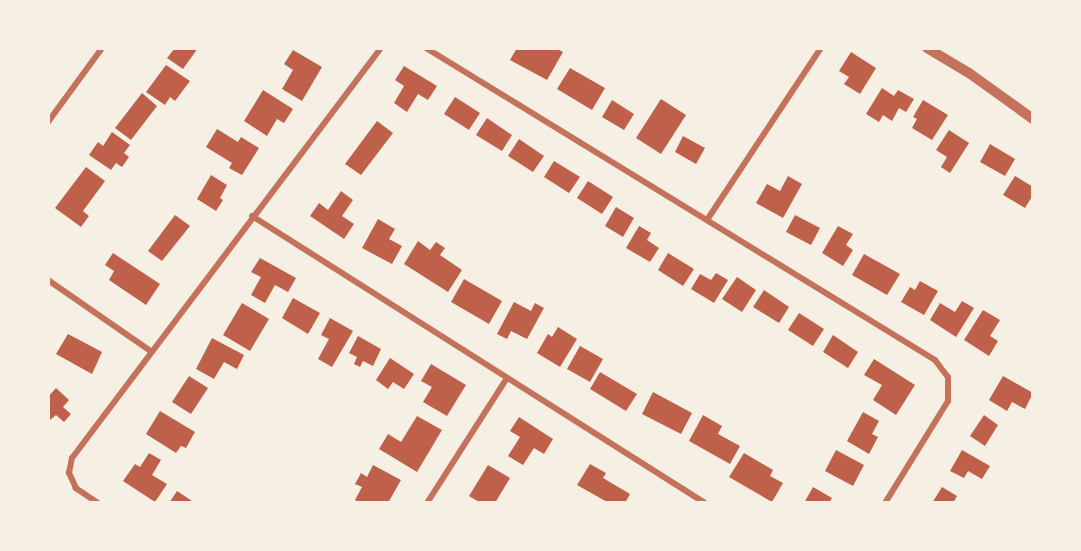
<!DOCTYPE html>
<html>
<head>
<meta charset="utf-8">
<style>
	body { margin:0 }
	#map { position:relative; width:1081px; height:551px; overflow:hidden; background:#f6efe4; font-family:"Alegreya Sans",sans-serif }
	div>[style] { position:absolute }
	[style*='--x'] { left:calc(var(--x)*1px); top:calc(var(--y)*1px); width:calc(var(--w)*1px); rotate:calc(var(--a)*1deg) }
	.building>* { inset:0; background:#bf614a }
	.minor>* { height:6px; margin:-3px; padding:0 3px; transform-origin:3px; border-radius:3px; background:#c5725c }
	.tertiary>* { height:10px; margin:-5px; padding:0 5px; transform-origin:5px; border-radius:5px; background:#c5725c }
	span { translate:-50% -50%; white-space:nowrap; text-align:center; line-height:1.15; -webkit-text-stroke:5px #f6efe4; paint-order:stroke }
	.frame { position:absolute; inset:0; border:50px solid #f6efe4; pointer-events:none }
</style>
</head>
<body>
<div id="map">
	<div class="building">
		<div style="clip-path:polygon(175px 48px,198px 48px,183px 69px,167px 58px)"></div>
		<div style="clip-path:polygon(517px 48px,555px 48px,563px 52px,547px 80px,510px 60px)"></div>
		<div style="clip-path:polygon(293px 50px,322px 67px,302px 101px,282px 89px,293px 70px,284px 64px)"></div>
		<div style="clip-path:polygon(851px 52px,876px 68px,860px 94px,844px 84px,849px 77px,839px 71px)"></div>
		<div style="clip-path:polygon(166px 65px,190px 81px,175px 101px,170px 97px,165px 105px,146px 92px)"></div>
		<div style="clip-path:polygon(404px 66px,437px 86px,428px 100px,418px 94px,407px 112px,394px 103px,404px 86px,395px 80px)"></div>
		<div style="clip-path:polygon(570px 68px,605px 88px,592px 110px,557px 89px)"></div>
		<div style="clip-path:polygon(882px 88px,894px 96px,898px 90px,914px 99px,906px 112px,899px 108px,892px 121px,883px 115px,879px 122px,866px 114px)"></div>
		<div style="clip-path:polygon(263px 90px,293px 109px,284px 123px,277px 119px,267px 136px,244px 121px)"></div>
		<div style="clip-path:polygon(142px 93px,157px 106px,131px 140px,115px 128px)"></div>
		<div style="clip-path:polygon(455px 97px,480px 113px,469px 130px,444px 114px)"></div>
		<div style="clip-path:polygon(661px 99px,686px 115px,661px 154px,636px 138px)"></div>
		<div style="clip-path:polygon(612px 100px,634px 114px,624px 130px,602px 117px)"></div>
		<div style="clip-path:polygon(923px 100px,948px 115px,932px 140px,912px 128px,917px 119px,913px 117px)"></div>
		<div style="clip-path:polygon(487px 118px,512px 135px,502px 151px,476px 135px)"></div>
		<div style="clip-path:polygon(377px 121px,393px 133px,361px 175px,345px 164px)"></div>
		<div style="clip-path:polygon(217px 129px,238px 142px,241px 137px,259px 148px,242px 175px,229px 168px,232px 163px,206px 147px)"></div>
		<div style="clip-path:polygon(949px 130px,969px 143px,950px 173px,941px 167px,947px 157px,936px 150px)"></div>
		<div style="clip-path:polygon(112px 132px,130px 145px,124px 153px,129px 157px,122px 167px,116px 163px,111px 170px,89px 155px,98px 142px,103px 146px)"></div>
		<div style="clip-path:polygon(683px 136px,705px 148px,696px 164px,675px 152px)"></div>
		<div style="clip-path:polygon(519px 139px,544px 156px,533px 172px,508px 156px)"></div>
		<div style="clip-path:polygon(990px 144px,1015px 159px,1005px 176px,980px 162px)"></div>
		<div style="clip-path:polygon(554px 161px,580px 177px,569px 193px,544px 177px)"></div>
		<div style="clip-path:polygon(86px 167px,105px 181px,83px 211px,89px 216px,81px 227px,55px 208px)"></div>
		<div style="clip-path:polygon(211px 175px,227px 185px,220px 198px,223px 200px,216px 211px,197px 199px)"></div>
		<div style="clip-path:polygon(788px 176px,802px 184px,783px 218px,756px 203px,767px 184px,780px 191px)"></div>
		<div style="clip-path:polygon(1015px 176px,1033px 187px,1033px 195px,1025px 208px,1003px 195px)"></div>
		<div style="clip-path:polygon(588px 181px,613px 197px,602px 214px,577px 198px)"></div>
		<div style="clip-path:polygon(341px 191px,353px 200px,342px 216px,354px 224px,344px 239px,310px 216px,319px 203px,328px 210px)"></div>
		<div style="clip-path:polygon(616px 207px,634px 218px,623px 237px,605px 226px)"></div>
		<div style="clip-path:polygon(175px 215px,190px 226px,162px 261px,148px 251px)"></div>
		<div style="clip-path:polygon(795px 215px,820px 228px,811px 245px,786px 232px)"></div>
		<div style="clip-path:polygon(378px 219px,395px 229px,389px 239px,402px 246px,392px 264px,362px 248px)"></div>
		<div style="clip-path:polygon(639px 226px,651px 233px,647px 240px,659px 248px,650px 262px,626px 248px)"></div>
		<div style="clip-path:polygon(838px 226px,853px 234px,846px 245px,853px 250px,843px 266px,822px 253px)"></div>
		<div style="clip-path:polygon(418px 241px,430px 250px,436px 242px,445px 248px,440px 255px,462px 270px,448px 292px,404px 264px)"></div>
		<div style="clip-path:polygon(113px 253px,160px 284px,146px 305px,109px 280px,114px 271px,105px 265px)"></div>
		<div style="clip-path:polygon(668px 253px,694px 269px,683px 286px,658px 270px)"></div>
		<div style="clip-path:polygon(864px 254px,900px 274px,887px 295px,852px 275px)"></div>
		<div style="clip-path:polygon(260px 258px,296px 278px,288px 292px,275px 285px,265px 303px,251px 295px,261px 277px,251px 272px)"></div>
		<div style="clip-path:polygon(716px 273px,728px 280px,714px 303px,691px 289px,700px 274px,711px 280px)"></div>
		<div style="clip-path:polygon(737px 277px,756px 290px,742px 312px,722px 299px)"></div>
		<div style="clip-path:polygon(464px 279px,502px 301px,489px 324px,451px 302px)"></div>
		<div style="clip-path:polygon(920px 281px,938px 291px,924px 315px,901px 302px,910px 287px,915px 290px)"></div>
		<div style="clip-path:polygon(764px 290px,789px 307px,779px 323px,753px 307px)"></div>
		<div style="clip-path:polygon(293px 298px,320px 313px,308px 334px,282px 318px)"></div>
		<div style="clip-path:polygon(962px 301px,974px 308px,956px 337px,930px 320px,940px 303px,955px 312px)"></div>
		<div style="clip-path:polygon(514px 302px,531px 311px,535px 303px,544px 308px,527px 339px,511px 331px,507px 339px,497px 334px)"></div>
		<div style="clip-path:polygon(242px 303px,269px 319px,250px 351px,223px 335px)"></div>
		<div style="clip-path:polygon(983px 310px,1000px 320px,990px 336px,998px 341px,989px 356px,964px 340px)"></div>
		<div style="clip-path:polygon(799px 313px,824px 329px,813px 346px,788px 330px)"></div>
		<div style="clip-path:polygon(330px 318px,353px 331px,332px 367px,318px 359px,329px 339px,321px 335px)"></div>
		<div style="clip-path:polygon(558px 327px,577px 339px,560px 367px,537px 353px,548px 334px,552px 337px)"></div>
		<div style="clip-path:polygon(68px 334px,102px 352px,92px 374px,56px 354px)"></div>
		<div style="clip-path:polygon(833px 335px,858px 352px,848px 368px,823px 352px)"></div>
		<div style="clip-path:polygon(358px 336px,381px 349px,373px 366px,363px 361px,360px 367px,354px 364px,357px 357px,349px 353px)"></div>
		<div style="clip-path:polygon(212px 338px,244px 355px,237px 369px,224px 362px,214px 379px,196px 369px)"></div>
		<div style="clip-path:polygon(580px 346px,603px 359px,590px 382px,567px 369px)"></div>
		<div style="clip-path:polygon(390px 358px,414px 374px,404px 389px,393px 382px,388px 389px,376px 380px)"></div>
		<div style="clip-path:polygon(874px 359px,915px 385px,896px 415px,873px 400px,882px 385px,864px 375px)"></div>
		<div style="clip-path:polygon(431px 364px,466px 385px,447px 416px,423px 402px,432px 387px,421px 381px)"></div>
		<div style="clip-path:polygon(600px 372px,637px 394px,626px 411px,590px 389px)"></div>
		<div style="clip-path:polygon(189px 376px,208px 388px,191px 414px,172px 402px)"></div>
		<div style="clip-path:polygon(1003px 376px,1033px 393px,1025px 409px,1012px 402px,1007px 411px,989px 400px)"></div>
		<div style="clip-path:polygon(56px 388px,69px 400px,63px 407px,71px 414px,64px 422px,56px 415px,50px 420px,48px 418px,48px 397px)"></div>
		<div style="clip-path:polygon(653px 392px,692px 413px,681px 434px,642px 414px)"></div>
		<div style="clip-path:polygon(160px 411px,195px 432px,186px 448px,181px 446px,176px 453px,146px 434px)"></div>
		<div style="clip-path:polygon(863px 412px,879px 421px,872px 434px,878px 437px,869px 454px,847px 441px)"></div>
		<div style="clip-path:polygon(703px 415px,722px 426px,718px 434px,740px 446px,730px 464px,689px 441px)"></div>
		<div style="clip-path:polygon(984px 415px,998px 425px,985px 446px,970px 436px)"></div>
		<div style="clip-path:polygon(417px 416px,442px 430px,417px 472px,379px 449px,388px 434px,401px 442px)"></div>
		<div style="clip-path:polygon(519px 417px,553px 439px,544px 454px,534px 448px,523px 465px,508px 456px,520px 437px,510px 431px)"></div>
		<div style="clip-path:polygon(836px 450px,864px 465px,853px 486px,825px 471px)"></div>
		<div style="clip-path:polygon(962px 450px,990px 466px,982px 479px,968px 471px,964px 478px,950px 471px)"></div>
		<div style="clip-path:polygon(149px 453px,161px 460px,152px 475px,167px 484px,155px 502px,123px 481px,135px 464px,140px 467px)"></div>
		<div style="clip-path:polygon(744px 453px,773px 470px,770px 476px,783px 483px,772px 502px,729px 477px)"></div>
		<div style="clip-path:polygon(590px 464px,606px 473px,603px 478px,630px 494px,625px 503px,609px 503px,577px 485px)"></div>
		<div style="clip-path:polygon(373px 465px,401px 480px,388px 503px,360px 503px,355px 500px,362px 487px,355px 484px,361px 473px,367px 477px)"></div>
		<div style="clip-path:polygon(488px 465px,510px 478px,495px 503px,481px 503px,469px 496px)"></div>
		<div style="clip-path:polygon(813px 487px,832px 498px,829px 503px,804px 503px)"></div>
		<div style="clip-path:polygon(942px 487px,957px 496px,953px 503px,932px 503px)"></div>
		<div style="clip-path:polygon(177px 491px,195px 503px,169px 503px)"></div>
	</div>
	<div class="minor">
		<div style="--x:426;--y:48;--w:597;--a:31.51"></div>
		<div style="--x:935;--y:360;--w:21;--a:53"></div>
		<div style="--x:948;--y:377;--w:24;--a:90"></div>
		<div style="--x:948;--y:401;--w:120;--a:121.7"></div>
		<div style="--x:48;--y:122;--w:92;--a:-53.9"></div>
		<div style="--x:252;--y:216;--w:536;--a:32.36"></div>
		<div style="--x:707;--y:220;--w:206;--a:-56.5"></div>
		<div style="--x:48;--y:280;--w:126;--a:34.7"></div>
		<div style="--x:98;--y:503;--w:27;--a:-146"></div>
		<div style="--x:76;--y:488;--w:17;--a:-115"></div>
		<div style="--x:69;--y:473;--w:15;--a:-79"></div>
		<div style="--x:72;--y:458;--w:513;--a:-53"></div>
		<div style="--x:427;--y:503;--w:148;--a:-57.4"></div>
	</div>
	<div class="tertiary">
		<div style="--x:927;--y:48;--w:49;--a:30.8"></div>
		<div style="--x:969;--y:73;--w:79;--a:35.7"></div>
	</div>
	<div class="frame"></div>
</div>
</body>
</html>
